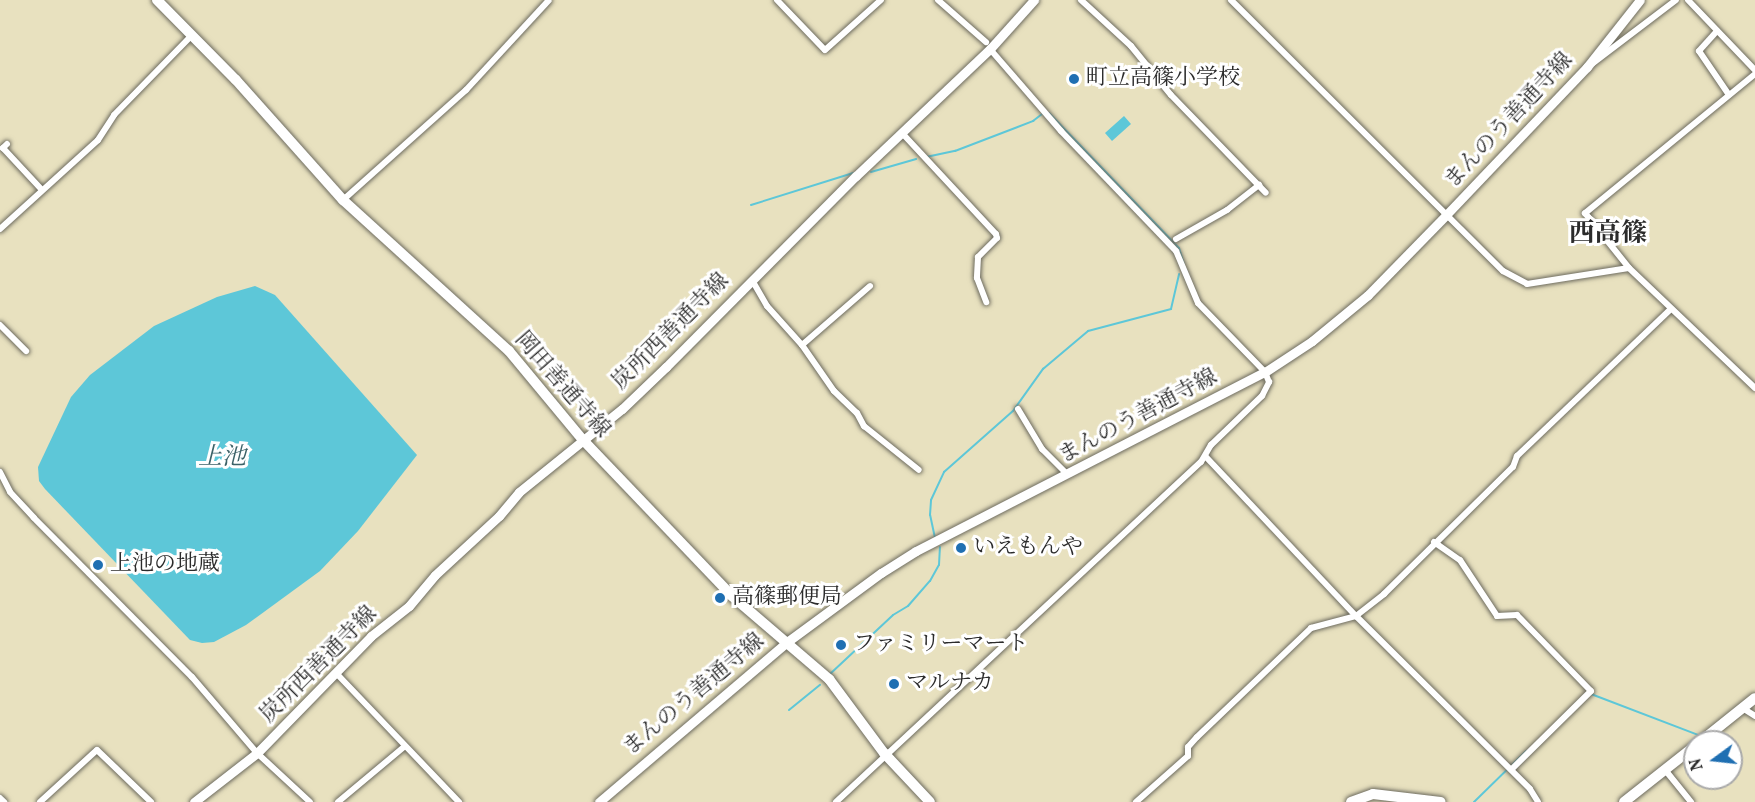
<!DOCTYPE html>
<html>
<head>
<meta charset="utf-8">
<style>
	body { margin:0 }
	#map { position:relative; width:1755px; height:802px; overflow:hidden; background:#e8e1bf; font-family:Vollkorn,"Noto Serif JP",serif }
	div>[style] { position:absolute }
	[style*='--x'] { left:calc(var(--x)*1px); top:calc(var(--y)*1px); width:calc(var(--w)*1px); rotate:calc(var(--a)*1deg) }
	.water>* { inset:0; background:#5dc7d8 }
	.stream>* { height:2px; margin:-1px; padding:0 1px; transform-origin:1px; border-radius:1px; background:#5dc7d8 }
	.roads { filter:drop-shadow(0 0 2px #6d6b5f) drop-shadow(0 0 2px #6d6b5f) }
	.street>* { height:6px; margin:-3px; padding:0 3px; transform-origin:3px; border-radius:3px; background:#fff }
	.secondary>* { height:9px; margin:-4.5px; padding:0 4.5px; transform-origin:4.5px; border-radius:4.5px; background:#fff }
	.primary>* { height:10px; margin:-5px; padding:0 5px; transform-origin:5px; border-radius:5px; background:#fff }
	.dots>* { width:16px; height:16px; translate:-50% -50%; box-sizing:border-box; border:3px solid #fff; border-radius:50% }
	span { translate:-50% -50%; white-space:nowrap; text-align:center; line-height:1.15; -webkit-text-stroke:6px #fff; paint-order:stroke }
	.poi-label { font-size:22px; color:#2b2b2b }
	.left { translate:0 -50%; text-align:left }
	.street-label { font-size:22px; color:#2b2b2b }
	.water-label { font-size:24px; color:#3c6268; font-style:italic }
	.quarter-label { font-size:26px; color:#2b2b2b; font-weight:700 }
	.north { position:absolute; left:1683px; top:730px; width:60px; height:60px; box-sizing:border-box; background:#fff; border:2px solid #aaa; border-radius:50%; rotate:255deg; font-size:16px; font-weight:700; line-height:24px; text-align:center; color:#2b2b2b }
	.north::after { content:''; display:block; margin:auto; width:21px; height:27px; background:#1f6fb2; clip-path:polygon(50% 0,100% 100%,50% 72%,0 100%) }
</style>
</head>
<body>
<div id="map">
	<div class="water">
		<div style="clip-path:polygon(1124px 116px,1131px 124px,1112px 141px,1105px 133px)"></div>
		<div style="clip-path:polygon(255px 286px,275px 295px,417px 455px,358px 531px,320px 571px,246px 625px,214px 642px,202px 643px,190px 640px,45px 489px,39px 481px,38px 467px,71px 397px,90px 375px,154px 326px,217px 297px)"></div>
	</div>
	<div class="stream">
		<div style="--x:1049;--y:113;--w:187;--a:46.1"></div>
		<div style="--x:1179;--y:248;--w:17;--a:73"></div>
		<div style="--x:926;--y:157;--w:30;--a:-12"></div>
		<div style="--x:955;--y:151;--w:84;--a:-21"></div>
		<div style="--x:1033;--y:121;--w:11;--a:-38"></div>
		<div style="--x:871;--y:172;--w:47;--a:-16.1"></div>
		<div style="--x:751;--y:205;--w:107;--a:-17.4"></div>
		<div style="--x:935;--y:538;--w:24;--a:-102"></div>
		<div style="--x:930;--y:515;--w:15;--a:-86"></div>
		<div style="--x:931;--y:500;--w:31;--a:-65"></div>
		<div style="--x:944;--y:472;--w:92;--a:-41.5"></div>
		<div style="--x:1013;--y:411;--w:52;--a:-54.5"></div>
		<div style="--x:1043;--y:369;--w:59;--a:-40.2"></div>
		<div style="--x:1088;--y:331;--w:86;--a:-14.8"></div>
		<div style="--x:1171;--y:309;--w:36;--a:-77"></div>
		<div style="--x:830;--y:674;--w:86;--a:-43.1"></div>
		<div style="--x:893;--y:615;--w:17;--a:-31"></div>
		<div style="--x:908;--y:606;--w:33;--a:-49"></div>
		<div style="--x:930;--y:581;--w:18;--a:-61"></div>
		<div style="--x:939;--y:565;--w:18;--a:-87"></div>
		<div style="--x:1591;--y:694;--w:118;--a:20.9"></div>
		<div style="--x:789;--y:710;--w:40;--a:-39"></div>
		<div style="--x:1474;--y:802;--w:73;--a:-44.4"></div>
	</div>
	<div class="roads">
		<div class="street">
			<div style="--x:777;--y:0;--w:69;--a:46.2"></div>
			<div style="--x:825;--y:50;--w:75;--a:-41.8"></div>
			<div style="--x:938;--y:0;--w:64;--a:41.2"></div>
			<div style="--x:1081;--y:0;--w:68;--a:42.6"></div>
			<div style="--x:1131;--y:46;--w:63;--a:50.8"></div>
			<div style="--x:1171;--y:95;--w:136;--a:45.9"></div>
			<div style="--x:1231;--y:0;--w:384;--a:44.9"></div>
			<div style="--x:1503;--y:271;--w:27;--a:28"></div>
			<div style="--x:1527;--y:284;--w:103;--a:-8.9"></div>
			<div style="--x:1688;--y:0;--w:97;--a:46.3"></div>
			<div style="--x:1717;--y:31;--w:27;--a:132"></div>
			<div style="--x:1699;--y:51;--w:53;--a:55.7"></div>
			<div style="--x:1593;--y:63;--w:104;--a:-37.2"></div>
			<div style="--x:1755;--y:74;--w:220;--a:140.7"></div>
			<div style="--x:1585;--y:213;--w:70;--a:51.3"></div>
			<div style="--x:1629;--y:268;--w:174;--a:43.6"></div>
			<div style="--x:902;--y:133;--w:138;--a:47.1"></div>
			<div style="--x:996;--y:234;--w:4;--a:76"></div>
			<div style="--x:997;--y:238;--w:27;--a:135"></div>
			<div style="--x:978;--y:257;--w:21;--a:93"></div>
			<div style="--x:977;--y:278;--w:26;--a:69"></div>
			<div style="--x:7;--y:144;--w:6;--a:135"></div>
			<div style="--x:3;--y:148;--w:57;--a:47.1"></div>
			<div style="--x:343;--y:200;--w:165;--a:-41.8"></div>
			<div style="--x:466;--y:90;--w:122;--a:-47.3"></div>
			<div style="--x:0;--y:229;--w:132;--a:-42.2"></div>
			<div style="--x:98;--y:140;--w:30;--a:-57"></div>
			<div style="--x:114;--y:115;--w:112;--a:-45.7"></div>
			<div style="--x:1176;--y:239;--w:59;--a:-29.6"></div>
			<div style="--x:1227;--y:210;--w:41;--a:-38"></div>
			<div style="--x:752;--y:280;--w:30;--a:60"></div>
			<div style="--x:767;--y:306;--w:52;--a:48.1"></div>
			<div style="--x:802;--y:345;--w:56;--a:55.2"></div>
			<div style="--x:834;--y:391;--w:32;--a:44"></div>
			<div style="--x:857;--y:413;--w:15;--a:62"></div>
			<div style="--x:864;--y:426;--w:70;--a:38.7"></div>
			<div style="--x:0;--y:325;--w:37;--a:45"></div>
			<div style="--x:802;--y:345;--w:90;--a:-40.9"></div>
			<div style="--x:1018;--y:409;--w:47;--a:59"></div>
			<div style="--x:1042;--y:449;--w:35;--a:45"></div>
			<div style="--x:1206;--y:457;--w:219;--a:46.7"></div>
			<div style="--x:1356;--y:616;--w:245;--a:44.8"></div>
			<div style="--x:1530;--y:789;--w:15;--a:58"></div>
			<div style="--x:0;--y:472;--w:22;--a:63"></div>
			<div style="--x:10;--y:492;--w:35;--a:47"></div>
			<div style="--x:34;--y:518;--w:224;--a:45.2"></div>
			<div style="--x:192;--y:677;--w:100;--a:49.5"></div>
			<div style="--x:257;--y:753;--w:72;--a:42.8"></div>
			<div style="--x:1434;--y:542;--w:32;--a:35"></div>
			<div style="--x:1460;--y:560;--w:67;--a:56.5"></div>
			<div style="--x:1497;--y:616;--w:20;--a:-3"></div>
			<div style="--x:1517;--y:615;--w:106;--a:45.8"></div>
			<div style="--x:1591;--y:691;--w:112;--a:135.4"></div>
			<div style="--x:337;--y:674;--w:177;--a:46.4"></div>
			<div style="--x:1744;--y:709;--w:13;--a:32"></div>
			<div style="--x:1666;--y:771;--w:40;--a:51"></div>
			<div style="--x:0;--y:798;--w:6;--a:45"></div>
			<div style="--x:40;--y:802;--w:77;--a:-42.4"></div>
			<div style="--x:97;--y:750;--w:75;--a:43.9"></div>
			<div style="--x:338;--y:802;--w:87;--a:-39.9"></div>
			<div style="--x:836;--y:802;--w:499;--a:-43"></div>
			<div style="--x:1201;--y:462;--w:20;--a:-60"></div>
			<div style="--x:1211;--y:445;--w:71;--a:-43.9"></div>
			<div style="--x:1262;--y:396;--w:16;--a:-63"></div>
			<div style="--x:1269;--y:382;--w:11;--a:-112"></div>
			<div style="--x:1265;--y:372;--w:96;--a:-134.2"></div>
			<div style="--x:1198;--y:303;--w:56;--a:-112.9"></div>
			<div style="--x:1176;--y:251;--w:166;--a:-133.8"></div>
			<div style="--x:1061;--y:131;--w:108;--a:-130.9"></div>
			<div style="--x:1136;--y:802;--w:69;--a:-41.5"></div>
			<div style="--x:1188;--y:756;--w:9;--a:-90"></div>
			<div style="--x:1188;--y:747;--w:13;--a:-48"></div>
			<div style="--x:1197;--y:737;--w:158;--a:-43.7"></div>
			<div style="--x:1311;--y:628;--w:47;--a:-14.9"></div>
			<div style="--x:1356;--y:616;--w:36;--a:-38"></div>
			<div style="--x:1384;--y:594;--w:181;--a:-44.6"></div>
			<div style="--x:1513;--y:467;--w:12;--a:-70"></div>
			<div style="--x:1517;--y:456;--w:213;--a:-43.7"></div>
		</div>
		<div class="secondary">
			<div style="--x:194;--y:802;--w:80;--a:-37.9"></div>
			<div style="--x:257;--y:753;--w:163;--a:-45.7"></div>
			<div style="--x:371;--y:636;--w:48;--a:-38.3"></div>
			<div style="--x:409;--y:606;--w:40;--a:-50"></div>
			<div style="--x:435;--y:575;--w:87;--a:-42.7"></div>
			<div style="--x:499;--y:516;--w:31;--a:-50"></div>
			<div style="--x:519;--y:492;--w:132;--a:-38.9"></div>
			<div style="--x:622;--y:409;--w:61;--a:-43.7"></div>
			<div style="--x:666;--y:367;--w:269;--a:-45.2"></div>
			<div style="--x:856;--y:176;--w:185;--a:-43.5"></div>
			<div style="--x:990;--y:49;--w:66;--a:-48.1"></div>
			<div style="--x:599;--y:802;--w:247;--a:-40.4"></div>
			<div style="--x:787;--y:642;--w:117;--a:-36.3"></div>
			<div style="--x:881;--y:573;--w:41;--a:-32.2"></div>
			<div style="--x:916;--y:551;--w:392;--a:-27.2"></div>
			<div style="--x:1265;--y:372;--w:56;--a:-33.4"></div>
			<div style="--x:1312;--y:341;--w:72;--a:-39.4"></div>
			<div style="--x:1368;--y:295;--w:112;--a:-45.7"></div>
			<div style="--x:1446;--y:215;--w:204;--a:-46.4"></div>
			<div style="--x:1587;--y:67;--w:85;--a:-51.7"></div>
		</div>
		<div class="primary">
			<div style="--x:157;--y:0;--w:112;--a:45.4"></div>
			<div style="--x:236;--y:80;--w:161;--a:48.3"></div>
			<div style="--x:343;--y:200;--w:224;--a:42.3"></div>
			<div style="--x:509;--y:351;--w:116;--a:50.3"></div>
			<div style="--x:583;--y:440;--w:216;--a:46.3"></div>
			<div style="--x:732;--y:596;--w:128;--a:40.6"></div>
			<div style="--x:829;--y:679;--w:92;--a:53.4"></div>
			<div style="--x:884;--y:753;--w:67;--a:46.8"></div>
			<div style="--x:1700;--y:742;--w:70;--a:-38.7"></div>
			<div style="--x:1351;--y:802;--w:23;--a:-20"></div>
			<div style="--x:1373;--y:794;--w:68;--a:6.7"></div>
			<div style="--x:1624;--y:802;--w:90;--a:-38.3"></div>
		</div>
	</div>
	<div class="dots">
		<div style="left:1074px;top:79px;background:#1f6fb2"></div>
		<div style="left:961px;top:548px;background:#1f6fb2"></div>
		<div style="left:98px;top:565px;background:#1f6fb2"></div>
		<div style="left:720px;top:598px;background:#1f6fb2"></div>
		<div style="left:841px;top:645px;background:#1f6fb2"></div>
		<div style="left:894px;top:684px;background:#1f6fb2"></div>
	</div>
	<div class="poi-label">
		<span class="left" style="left:1086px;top:79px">町立高篠小学校</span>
		<span class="left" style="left:973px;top:548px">いえもんや</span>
		<span class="left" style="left:110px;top:565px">上池の地蔵</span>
		<span class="left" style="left:732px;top:598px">高篠郵便局</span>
		<span class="left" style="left:853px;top:645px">ファミリーマート</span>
		<span class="left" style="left:906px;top:684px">マルナカ</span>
	</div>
	<div class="street-label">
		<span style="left:1509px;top:121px;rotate:-47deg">まんのう善通寺線</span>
		<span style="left:671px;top:332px;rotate:-45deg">炭所西善通寺線</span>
		<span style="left:562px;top:385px;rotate:49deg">岡田善通寺線</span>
		<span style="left:1138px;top:417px;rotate:-28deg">まんのう善通寺線</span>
		<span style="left:319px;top:665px;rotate:-45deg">炭所西善通寺線</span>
		<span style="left:694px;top:695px;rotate:-40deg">まんのう善通寺線</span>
	</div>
	<div class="water-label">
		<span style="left:222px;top:459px">上池</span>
	</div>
	<div class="quarter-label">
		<span style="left:1608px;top:235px">西高篠</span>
	</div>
	<div class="north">N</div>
</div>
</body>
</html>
